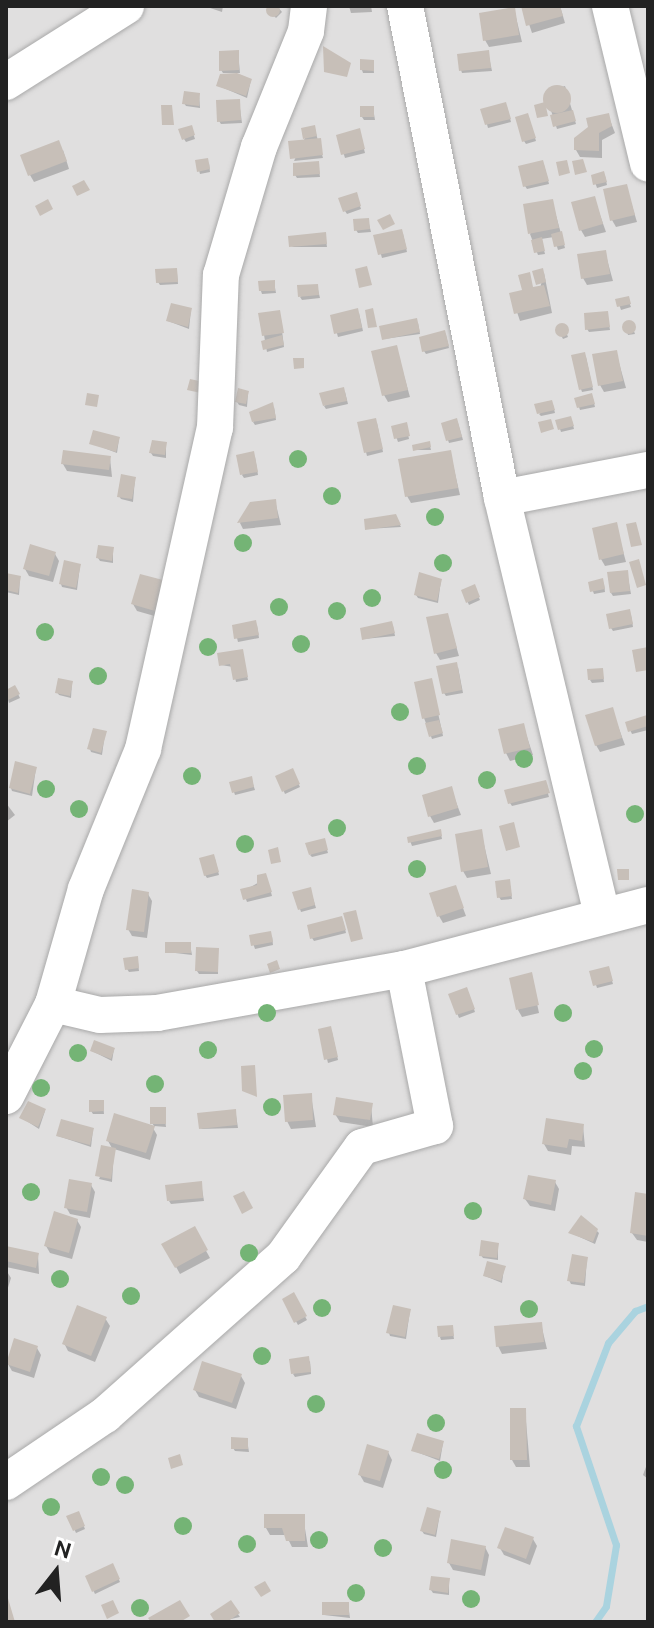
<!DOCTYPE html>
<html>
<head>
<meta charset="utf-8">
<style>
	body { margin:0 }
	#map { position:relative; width:654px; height:1628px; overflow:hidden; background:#f2efe9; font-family:Ubuntu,sans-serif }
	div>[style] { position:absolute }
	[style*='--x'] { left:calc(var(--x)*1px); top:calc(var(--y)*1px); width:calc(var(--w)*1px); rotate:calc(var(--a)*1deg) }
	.residential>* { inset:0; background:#e0dfdf }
	.shadow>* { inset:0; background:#0003 }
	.stream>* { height:7px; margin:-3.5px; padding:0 3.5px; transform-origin:3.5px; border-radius:3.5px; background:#aad3df }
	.building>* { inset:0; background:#c7bfb8 }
	.round { border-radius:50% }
	.roads { filter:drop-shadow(0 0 2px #a9a9a9) drop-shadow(0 0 2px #a9a9a9) }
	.minor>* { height:36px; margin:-18px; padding:0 18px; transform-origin:18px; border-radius:18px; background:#fff }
	.trees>* { width:18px; height:18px; margin:-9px; border-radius:50%; background:#74b475 }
	span { translate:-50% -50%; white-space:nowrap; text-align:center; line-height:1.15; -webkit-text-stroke:7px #fff; paint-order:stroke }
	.frame { position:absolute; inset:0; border:8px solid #222; pointer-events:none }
	.north { position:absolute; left:16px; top:1532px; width:80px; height:80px; -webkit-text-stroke:6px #fff; paint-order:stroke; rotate:17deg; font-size:22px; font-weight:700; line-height:32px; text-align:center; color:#222 }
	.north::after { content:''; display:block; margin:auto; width:28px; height:36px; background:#222; clip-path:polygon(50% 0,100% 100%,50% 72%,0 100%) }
</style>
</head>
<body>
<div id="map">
	<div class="residential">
		<div style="clip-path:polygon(6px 6px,648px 6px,648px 1622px,6px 1622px)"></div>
	</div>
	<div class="shadow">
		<div style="clip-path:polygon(223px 6px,222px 12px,210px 8px,210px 6px)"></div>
		<div style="clip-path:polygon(277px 6px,282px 12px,276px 18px,266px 7px)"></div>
		<div style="clip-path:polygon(349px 6px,371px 6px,372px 12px,351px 13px)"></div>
		<div style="clip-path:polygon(523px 6px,560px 6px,565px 23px,532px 33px)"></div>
		<div style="clip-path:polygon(514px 9px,522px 42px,489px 47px,485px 40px)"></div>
		<div style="clip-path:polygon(238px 52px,240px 73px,223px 73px,221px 70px)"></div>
		<div style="clip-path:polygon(488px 52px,492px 71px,462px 73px,461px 70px)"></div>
		<div style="clip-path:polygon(373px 62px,374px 73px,363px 73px,362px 70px)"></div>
		<div style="clip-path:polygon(251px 80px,247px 98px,219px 86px)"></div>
		<div style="clip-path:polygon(565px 86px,576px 124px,557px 129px,545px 92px)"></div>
		<div style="clip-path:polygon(199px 95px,200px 108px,186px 106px,184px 103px)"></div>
		<div style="clip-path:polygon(239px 101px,242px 123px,221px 124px,219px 121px)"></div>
		<div style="clip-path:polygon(507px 107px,511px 122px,488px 128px,483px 110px)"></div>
		<div style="clip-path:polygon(373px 108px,375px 120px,364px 120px,362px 117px)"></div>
		<div style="clip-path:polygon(608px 115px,615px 133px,602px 140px,602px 158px,580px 157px,576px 150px)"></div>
		<div style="clip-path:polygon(529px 118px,536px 141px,526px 144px,524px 141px)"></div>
		<div style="clip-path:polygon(192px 130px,195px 139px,186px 142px,184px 139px)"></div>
		<div style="clip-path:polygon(315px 130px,323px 158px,294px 161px,305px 138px)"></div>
		<div style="clip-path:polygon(360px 134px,365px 153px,345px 158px,338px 136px)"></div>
		<div style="clip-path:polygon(63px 150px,69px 169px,34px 182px,30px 175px)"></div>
		<div style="clip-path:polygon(197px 162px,209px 163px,210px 172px,200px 174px)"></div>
		<div style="clip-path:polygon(318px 163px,320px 177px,297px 178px,295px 175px)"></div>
		<div style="clip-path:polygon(544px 165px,549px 184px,527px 189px,525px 186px)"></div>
		<div style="clip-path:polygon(593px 176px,605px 176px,607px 185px,597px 188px)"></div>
		<div style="clip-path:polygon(626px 186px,637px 222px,616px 227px,612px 220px)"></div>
		<div style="clip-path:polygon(357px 197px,361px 209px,347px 214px,345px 211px)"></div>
		<div style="clip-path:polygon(594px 198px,606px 232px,585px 237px,581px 230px)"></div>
		<div style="clip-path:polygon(552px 201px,565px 248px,558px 250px,554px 237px,541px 239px,545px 254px,538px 255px,530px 234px)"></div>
		<div style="clip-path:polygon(368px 220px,371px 232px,358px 233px,356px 230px)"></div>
		<div style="clip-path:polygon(403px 234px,407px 252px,382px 258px,376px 237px)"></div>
		<div style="clip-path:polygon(325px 235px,327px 247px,291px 247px)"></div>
		<div style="clip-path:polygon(605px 252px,613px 281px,587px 285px,583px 278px)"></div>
		<div style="clip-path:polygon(177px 273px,178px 284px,160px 285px,158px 282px)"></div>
		<div style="clip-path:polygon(544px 273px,552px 313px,520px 321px,511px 294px,540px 288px)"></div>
		<div style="clip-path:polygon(274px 282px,276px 293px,262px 294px,261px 291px)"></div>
		<div style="clip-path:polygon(317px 286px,320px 298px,302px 300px,300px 297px)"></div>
		<div style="clip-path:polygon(618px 301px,629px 302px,631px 307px,621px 310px)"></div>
		<div style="clip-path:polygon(191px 310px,189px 329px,168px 321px)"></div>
		<div style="clip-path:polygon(359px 313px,363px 331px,338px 337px,332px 316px)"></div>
		<div style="clip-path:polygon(607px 313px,610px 330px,589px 332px,587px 329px)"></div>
		<div style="clip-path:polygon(280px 315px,284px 347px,267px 352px,264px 335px)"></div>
		<div style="clip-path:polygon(418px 323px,420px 334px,384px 339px)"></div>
		<div style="clip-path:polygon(631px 323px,635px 334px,628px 335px,625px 325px)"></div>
		<div style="clip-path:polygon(564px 327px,568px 337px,563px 339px,558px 329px)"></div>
		<div style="clip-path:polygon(446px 335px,449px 348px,426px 354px,424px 351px)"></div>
		<div style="clip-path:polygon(396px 348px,410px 397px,388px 402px,384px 395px)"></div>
		<div style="clip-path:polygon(616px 352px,626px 388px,604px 392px,600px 385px)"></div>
		<div style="clip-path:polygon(586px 357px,593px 390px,582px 392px,581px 389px)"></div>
		<div style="clip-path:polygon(345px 392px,348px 404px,326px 409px,324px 406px)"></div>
		<div style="clip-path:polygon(248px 393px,247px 407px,239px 405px,237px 402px)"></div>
		<div style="clip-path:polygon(593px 399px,595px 407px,580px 410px,579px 407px)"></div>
		<div style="clip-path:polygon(553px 405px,555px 413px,541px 416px,539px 414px)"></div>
		<div style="clip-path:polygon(274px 407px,276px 420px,255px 425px,253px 422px)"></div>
		<div style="clip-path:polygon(572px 421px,574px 429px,561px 432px,560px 429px)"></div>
		<div style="clip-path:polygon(377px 423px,383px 452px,367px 456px,359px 424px)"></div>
		<div style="clip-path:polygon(458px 423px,463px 440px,449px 443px,448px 440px)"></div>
		<div style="clip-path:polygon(406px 425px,409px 439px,398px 442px,393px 428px)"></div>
		<div style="clip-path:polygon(119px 439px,117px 453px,91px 443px)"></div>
		<div style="clip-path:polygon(166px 444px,166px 458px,153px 456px,151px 453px)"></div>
		<div style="clip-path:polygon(430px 446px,431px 450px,415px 450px)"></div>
		<div style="clip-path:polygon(450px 452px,460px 495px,411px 503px,407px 496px)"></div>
		<div style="clip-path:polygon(255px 457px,258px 475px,244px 478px,242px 475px)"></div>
		<div style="clip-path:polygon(110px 458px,112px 477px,67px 471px,63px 464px)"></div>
		<div style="clip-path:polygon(135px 479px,133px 502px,121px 499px,119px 496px)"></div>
		<div style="clip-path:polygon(275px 501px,281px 525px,243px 529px,240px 523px,251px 504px)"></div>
		<div style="clip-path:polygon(395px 516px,401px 527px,367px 529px)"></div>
		<div style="clip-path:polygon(616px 525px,626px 562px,605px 566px,601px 559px)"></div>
		<div style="clip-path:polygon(113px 549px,113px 563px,100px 561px,98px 558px)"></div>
		<div style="clip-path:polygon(55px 554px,59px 561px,53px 582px,29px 576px,25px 569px)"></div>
		<div style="clip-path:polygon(80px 566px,77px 590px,62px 587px,61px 584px)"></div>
		<div style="clip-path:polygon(627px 572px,631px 594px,613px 596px,611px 593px)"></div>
		<div style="clip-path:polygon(6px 575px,20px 578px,19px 595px,6px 592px)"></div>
		<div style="clip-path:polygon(441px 580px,438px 603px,418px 598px,416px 595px)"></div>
		<div style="clip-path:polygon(162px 582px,158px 617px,137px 611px,133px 604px)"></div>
		<div style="clip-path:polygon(590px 583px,604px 584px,605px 592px,594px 594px)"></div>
		<div style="clip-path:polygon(474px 587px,480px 600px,469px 605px,463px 591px)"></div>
		<div style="clip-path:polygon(447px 615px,459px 656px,440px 660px,436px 653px)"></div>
		<div style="clip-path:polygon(631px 615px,633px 627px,613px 631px,611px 628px)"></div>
		<div style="clip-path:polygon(257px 625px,259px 638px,238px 642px,234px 626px)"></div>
		<div style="clip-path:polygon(393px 626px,395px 636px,364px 639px)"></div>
		<div style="clip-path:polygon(242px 651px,248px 680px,236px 682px,233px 667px,221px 665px)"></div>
		<div style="clip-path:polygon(458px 667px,463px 693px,446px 696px,444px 693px)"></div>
		<div style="clip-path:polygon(602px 670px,604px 682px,592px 683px,590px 680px)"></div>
		<div style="clip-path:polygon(431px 680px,443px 736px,432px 739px,424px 718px)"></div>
		<div style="clip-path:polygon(72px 683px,71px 698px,59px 695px,57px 692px)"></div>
		<div style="clip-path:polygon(15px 688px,20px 698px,9px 703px,6px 692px)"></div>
		<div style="clip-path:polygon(612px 710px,625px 745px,600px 752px,596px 745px)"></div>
		<div style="clip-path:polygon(646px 717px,648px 730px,632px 734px,627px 723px)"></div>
		<div style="clip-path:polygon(523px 725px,533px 755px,510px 761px,506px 753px)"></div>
		<div style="clip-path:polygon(105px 733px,102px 755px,91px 752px,90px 749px)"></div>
		<div style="clip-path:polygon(36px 768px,32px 796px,12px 791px,11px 788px)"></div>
		<div style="clip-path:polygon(292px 770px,300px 787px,285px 794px,278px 777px)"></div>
		<div style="clip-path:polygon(252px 781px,255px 790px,235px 795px,234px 792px)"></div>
		<div style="clip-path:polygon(545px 783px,549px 797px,512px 806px,510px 803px)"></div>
		<div style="clip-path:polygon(451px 789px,461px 815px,434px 823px,430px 816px)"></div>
		<div style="clip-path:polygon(6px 803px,15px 815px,6px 822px)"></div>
		<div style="clip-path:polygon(481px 832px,491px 874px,467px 878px,463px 871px)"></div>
		<div style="clip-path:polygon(441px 834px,442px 839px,412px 846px,409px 838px)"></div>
		<div style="clip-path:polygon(325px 843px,328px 853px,312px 857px,310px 855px)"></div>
		<div style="clip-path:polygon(215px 859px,219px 875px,207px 878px,205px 875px)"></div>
		<div style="clip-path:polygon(267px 878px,272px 896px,247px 902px,243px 891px)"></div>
		<div style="clip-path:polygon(510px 885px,512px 899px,501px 900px,499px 897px)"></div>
		<div style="clip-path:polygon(455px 887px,466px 916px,443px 923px,439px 916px)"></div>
		<div style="clip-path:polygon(311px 892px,316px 908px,301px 912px,300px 909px)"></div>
		<div style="clip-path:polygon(148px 894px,152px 901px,147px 938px,132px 936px,128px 929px)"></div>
		<div style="clip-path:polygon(343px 921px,346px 933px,314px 941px,312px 938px)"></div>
		<div style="clip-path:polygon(272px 936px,273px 945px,255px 949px,251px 937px)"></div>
		<div style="clip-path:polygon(190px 944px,192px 955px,167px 952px)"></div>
		<div style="clip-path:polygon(218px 950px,218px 974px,199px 974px,197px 971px)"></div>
		<div style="clip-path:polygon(138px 962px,139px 971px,129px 972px,127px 969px)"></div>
		<div style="clip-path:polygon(609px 971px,613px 984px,597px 988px,592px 972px)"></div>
		<div style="clip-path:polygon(531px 975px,539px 1013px,522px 1017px,518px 1010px)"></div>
		<div style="clip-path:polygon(468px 992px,475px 1012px,459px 1018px,450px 995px)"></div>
		<div style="clip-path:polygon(320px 1031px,332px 1032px,338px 1060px,328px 1063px)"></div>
		<div style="clip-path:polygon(114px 1049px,112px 1061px,92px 1051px)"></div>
		<div style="clip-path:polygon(311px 1095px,316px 1127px,291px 1129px,287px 1121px)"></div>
		<div style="clip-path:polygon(103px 1102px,104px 1114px,93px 1114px,91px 1111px)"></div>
		<div style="clip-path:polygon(371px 1105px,373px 1127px,340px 1122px,335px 1114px)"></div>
		<div style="clip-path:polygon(164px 1109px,166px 1127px,154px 1126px,152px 1123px)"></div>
		<div style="clip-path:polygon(45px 1111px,39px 1129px,22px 1118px)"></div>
		<div style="clip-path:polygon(236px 1115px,238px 1128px,200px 1129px)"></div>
		<div style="clip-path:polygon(583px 1126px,585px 1147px,572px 1146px,571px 1155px,548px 1151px,544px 1144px)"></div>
		<div style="clip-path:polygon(153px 1128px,157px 1135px,150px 1160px,114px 1149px,112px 1182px,99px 1179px,113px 1150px,108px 1141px)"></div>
		<div style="clip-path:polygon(93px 1130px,91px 1147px,58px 1136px)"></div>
		<div style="clip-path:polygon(555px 1182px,559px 1189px,555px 1211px,530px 1206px,525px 1199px)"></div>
		<div style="clip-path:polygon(201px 1183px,204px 1201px,171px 1204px,169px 1201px)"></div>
		<div style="clip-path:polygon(91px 1185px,95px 1192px,90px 1218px,70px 1214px,66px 1207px)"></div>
		<div style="clip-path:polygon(648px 1196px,648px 1242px,637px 1240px,632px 1233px)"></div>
		<div style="clip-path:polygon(582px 1217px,599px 1233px,595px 1244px,571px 1233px)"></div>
		<div style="clip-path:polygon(77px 1220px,81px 1227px,72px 1259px,50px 1253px,46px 1246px)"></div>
		<div style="clip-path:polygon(194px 1229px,210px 1258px,180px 1274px,164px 1245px)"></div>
		<div style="clip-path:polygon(498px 1245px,498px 1260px,483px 1258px,481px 1255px)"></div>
		<div style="clip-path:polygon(6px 1248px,38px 1255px,39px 1274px,6px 1267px)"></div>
		<div style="clip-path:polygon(587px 1258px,585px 1286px,571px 1284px,569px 1280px)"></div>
		<div style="clip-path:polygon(504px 1268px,502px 1283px,485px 1276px)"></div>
		<div style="clip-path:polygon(6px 1270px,11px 1278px,6px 1294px)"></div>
		<div style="clip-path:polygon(293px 1295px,307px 1320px,298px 1325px,284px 1300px)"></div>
		<div style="clip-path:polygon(410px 1310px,406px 1339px,390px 1336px,389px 1333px)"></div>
		<div style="clip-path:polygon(105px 1318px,110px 1326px,95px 1362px,68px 1351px,64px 1343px)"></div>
		<div style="clip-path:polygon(541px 1324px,547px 1349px,502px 1354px,498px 1346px)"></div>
		<div style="clip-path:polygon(452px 1327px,454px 1339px,441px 1340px,440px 1337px)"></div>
		<div style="clip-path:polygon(37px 1348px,41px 1355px,34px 1378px,12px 1371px,8px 1364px)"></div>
		<div style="clip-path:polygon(310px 1361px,311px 1374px,295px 1377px,293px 1374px)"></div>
		<div style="clip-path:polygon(241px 1376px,245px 1383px,236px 1409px,199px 1397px,195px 1390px)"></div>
		<div style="clip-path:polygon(525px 1410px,530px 1467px,516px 1467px,512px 1460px)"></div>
		<div style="clip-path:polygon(247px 1440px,249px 1452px,235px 1451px,233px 1448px)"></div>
		<div style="clip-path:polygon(443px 1443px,440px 1461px,414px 1451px)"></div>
		<div style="clip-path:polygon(388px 1452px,392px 1460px,383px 1488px,364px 1482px,360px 1475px)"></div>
		<div style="clip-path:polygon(647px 1464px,648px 1465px,648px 1479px,643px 1475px)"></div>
		<div style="clip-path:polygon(78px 1513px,85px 1529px,76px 1533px,69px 1517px)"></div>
		<div style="clip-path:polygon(440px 1513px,436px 1537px,424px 1534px,422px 1531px)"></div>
		<div style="clip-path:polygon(303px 1516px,308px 1547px,292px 1547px,286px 1535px,270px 1535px,266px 1528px)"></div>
		<div style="clip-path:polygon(533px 1539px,537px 1546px,530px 1565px,504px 1555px,500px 1548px)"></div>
		<div style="clip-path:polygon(485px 1547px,489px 1555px,485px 1576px,453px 1570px,449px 1563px)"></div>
		<div style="clip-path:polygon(113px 1566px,120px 1582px,95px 1594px,87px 1577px)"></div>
		<div style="clip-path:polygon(449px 1580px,449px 1595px,433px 1593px,431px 1590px)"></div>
		<div style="clip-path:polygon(230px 1603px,240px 1617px,217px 1622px)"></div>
		<div style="clip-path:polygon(348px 1604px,350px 1618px,324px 1615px)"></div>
	</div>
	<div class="stream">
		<div style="--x:595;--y:1622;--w:19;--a:-55"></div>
		<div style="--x:606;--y:1606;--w:62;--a:-80.7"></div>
		<div style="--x:616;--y:1545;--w:126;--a:-108.6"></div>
		<div style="--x:576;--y:1426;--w:89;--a:-68.9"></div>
		<div style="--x:608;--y:1343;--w:42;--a:-49.8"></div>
		<div style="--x:635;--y:1311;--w:14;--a:-21"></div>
	</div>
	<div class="building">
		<div class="round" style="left:266px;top:3px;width:14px;height:14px"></div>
		<div style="clip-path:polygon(521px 6px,560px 6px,563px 16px,526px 26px)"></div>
		<div style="clip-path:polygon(515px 7px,519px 35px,483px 41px,479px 13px)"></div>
		<div style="clip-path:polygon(323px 46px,351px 63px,347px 77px,324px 72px)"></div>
		<div style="clip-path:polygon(239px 50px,239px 70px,219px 71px,219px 51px)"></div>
		<div style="clip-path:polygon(489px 50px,491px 68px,459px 71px,457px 54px)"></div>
		<div style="clip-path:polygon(360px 59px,374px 60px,374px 71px,360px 70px)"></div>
		<div style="clip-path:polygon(237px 73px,252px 79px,246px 96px,216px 86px,220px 74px)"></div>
		<div class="round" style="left:543px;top:85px;width:28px;height:28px"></div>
		<div style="clip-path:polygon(184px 91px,200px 93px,199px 106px,182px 104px)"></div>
		<div style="clip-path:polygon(240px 99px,241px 120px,217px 122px,216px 100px)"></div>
		<div style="clip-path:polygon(506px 102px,511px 119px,485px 125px,480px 109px)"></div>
		<div style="clip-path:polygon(545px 102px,548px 116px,537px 118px,534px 105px)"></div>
		<div style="clip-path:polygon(161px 105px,172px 105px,174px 125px,162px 125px)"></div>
		<div style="clip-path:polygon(360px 106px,374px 106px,374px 117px,360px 117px)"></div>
		<div style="clip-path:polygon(573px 110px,576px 121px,553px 127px,550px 115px)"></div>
		<div style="clip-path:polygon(528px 113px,536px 138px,522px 142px,515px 117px)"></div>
		<div style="clip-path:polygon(609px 113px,612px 126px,599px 133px,599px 151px,574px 150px,574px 138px,588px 127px,586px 118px)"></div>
		<div style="clip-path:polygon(192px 125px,195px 135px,182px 140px,178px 129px)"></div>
		<div style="clip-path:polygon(315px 125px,317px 136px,303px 139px,301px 128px)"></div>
		<div style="clip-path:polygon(360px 128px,365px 149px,341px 155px,336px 135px)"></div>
		<div style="clip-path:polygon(321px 138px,323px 155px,290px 159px,288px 141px)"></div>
		<div style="clip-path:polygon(59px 140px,67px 161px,28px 176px,20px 155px)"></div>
		<div style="clip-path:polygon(208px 158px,210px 169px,197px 172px,195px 160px)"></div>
		<div style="clip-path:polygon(583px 159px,587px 172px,575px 175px,572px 161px)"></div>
		<div style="clip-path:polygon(543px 160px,549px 181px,523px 187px,518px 166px)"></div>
		<div style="clip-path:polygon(567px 160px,570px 173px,559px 176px,556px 162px)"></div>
		<div style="clip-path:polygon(319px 161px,320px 174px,293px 176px,293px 163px)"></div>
		<div style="clip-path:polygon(604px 171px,607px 182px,593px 185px,591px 175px)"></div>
		<div style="clip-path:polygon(84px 180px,90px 190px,77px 196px,72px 186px)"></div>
		<div style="clip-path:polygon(627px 184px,635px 215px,610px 221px,603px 189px)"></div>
		<div style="clip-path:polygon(357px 192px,361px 206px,343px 212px,338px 198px)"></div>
		<div style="clip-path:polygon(595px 196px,603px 224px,579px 231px,571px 202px)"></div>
		<div style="clip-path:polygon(48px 199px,53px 209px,40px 216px,35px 206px)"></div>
		<div style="clip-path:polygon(553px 199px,559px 228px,528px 234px,523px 204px)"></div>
		<div style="clip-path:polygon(390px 214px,395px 224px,383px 230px,377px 220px)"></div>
		<div style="clip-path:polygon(369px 218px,370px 229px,354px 231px,353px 219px)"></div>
		<div style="clip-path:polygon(402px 229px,407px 249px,378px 255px,373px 235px)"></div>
		<div style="clip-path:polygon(562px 231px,565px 245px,554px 247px,551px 234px)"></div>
		<div style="clip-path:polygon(326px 232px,327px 244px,289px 247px,288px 236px)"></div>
		<div style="clip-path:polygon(542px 237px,545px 251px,534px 253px,531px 240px)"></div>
		<div style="clip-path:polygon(606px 250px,610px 274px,581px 279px,577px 254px)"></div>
		<div style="clip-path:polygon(367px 266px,372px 285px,359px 288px,355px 269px)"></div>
		<div style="clip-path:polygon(177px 268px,178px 282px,156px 283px,155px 269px)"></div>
		<div style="clip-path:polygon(543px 268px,546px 282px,536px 285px,532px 271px)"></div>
		<div style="clip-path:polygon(530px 272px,533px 287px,544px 285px,550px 306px,514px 314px,509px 293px,522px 290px,518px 275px)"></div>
		<div style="clip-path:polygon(275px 280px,275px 291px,259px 291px,258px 281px)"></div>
		<div style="clip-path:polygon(318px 284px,319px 295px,298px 297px,297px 285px)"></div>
		<div style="clip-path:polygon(629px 296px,631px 304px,617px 307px,615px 299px)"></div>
		<div style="clip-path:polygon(171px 303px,192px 308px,188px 327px,166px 321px)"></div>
		<div style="clip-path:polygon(358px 308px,362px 328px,334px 334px,330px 315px)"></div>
		<div style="clip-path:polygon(373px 308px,377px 327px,368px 328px,365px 310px)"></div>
		<div style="clip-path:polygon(280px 310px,284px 333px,262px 336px,258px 313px)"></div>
		<div style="clip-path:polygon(608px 311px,610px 327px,585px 330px,584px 313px)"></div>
		<div style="clip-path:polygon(417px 318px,420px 332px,382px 340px,379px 326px)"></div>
		<div class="round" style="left:622px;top:320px;width:14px;height:14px"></div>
		<div class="round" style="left:555px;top:323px;width:14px;height:14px"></div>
		<div style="clip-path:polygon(445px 330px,449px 346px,422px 352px,419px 337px)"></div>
		<div style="clip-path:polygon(282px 335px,284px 345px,263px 350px,261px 341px)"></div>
		<div style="clip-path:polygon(397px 345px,408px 390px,382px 396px,371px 351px)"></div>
		<div style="clip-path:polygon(617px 350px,623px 381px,598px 386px,592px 354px)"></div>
		<div style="clip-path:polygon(585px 352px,593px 387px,579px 390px,571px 355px)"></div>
		<div style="clip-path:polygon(293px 358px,304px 358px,304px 368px,294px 369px)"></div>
		<div style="clip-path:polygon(190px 379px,204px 382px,201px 393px,187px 390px)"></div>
		<div style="clip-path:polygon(344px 387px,347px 401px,323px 406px,319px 393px)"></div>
		<div style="clip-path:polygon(238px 388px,249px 391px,246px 404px,235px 402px)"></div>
		<div style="clip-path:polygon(87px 393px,99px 395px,97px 407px,85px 405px)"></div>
		<div style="clip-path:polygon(592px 393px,595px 404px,577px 408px,574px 398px)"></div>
		<div style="clip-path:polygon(552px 400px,555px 410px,537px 414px,534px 404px)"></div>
		<div style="clip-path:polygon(273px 402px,276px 418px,252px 422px,249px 412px)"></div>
		<div style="clip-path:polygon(571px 416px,574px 426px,558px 430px,555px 420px)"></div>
		<div style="clip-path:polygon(376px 418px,383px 449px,364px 453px,357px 422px)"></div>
		<div style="clip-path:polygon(457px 418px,462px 437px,446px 441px,441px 423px)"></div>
		<div style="clip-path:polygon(551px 419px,554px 429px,541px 433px,538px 422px)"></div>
		<div style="clip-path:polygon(407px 422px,410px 436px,394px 439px,391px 426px)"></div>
		<div style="clip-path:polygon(93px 430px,120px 437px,116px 452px,89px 444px)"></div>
		<div style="clip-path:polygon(152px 440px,167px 442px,165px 455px,149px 453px)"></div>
		<div style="clip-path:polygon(430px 441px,431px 447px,413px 451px,412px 445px)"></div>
		<div style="clip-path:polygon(63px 450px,111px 456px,109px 470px,61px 464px)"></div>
		<div style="clip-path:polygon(451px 450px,458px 488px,405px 497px,398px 459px)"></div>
		<div style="clip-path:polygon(254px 451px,258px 472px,240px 475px,236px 455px)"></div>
		<div style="clip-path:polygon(121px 474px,136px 477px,132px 499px,117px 497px)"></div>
		<div style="clip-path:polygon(276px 499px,278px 518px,237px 523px,250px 502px)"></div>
		<div style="clip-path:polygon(396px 514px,401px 525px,365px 530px,364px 519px)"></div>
		<div style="clip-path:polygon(617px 522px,624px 554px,599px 560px,592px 528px)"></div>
		<div style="clip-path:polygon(636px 522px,642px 545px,631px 547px,626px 524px)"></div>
		<div style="clip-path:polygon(30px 544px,56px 552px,49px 576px,23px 569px)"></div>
		<div style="clip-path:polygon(98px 545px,114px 547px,112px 561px,96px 558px)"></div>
		<div style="clip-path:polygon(639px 559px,646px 585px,637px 588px,629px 562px)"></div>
		<div style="clip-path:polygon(64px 560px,81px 564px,76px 588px,59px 584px)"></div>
		<div style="clip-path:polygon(628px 570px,630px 591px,610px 593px,607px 572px)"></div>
		<div style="clip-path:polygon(419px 572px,442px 579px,437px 601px,414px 595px)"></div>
		<div style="clip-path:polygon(6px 573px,21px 576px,18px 593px,6px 590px)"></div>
		<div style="clip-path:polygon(140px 574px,163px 580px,155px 611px,131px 604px)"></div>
		<div style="clip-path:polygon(603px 578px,605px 589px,590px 592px,588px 582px)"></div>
		<div style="clip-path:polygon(475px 584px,480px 597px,466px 603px,461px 590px)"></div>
		<div style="clip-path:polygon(630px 609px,633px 624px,609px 629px,606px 614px)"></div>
		<div style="clip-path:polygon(448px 613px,457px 648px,434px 654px,426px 617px)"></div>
		<div style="clip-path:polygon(256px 620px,259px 635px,234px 639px,232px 625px)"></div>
		<div style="clip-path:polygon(392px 621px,395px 633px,362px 640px,360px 628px)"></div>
		<div style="clip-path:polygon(648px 647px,648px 670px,636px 672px,632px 650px)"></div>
		<div style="clip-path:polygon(243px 649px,248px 677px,233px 680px,230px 664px,219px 666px,217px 653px)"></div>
		<div style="clip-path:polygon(457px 662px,462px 690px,442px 694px,436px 666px)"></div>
		<div style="clip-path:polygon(603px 668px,604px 679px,588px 680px,587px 669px)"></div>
		<div style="clip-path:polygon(58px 678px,73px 681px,70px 696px,55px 693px)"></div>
		<div style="clip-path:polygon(432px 678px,440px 715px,422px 719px,414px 682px)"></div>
		<div style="clip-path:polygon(15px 685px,20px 694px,6px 701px,6px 690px)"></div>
		<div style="clip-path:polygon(613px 707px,622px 738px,595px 746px,585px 715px)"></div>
		<div style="clip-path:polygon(647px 715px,648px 726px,628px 732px,625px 722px)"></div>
		<div style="clip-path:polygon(439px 720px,443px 733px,429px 737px,425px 723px)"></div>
		<div style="clip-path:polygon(524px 723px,530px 748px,504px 754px,498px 729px)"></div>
		<div style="clip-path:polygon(93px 728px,107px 731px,101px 753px,87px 749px)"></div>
		<div style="clip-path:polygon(15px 761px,37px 767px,30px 794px,9px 788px)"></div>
		<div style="clip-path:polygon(293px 768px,300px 784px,282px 792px,275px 776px)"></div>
		<div style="clip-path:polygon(252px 776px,254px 787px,232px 793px,229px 782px)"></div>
		<div style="clip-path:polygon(546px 780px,550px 793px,508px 804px,504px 790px)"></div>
		<div style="clip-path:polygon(452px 786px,458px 808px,428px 817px,422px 795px)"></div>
		<div style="clip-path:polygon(514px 822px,520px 847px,506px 851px,499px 826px)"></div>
		<div style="clip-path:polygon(441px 829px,442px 836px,408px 843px,407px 837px)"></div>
		<div style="clip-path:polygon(482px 829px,488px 867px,461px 872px,455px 834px)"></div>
		<div style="clip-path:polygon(325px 838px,328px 850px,309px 855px,305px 843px)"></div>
		<div style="clip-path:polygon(278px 847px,281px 862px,271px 864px,268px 850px)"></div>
		<div style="clip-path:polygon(214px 854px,219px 872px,204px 876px,199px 858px)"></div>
		<div style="clip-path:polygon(617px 869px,629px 869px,629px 880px,618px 880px)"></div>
		<div style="clip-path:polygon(266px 873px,272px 892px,243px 900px,240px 889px,257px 885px,257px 875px)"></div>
		<div style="clip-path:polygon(510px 879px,512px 896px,497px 898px,495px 881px)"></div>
		<div style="clip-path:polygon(456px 885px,464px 908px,437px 917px,429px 893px)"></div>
		<div style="clip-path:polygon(311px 887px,315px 905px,298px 910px,292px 892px)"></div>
		<div style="clip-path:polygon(132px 889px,149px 892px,144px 932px,126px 930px)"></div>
		<div style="clip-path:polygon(356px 910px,363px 939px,351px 942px,343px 913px)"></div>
		<div style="clip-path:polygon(342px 916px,346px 930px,310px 939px,307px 925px)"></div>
		<div style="clip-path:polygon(271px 931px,273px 942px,251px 946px,249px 935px)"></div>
		<div style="clip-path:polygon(165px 942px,191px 942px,191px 953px,165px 953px)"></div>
		<div style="clip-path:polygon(196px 947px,219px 948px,218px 972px,195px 971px)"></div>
		<div style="clip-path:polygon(138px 956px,139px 968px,125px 970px,123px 958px)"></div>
		<div style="clip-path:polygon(277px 960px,280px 969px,270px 973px,267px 964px)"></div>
		<div style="clip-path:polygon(609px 966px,613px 981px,593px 986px,589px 971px)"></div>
		<div style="clip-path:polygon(532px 972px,539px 1005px,516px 1010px,509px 978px)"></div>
		<div style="clip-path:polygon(467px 987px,475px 1009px,456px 1015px,448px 994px)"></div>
		<div style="clip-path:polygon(331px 1026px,338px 1057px,324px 1060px,318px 1029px)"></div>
		<div style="clip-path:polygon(94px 1040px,115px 1048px,111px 1059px,90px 1051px)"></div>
		<div style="clip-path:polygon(255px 1065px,257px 1097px,242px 1091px,241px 1066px)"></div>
		<div style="clip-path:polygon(312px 1093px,313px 1120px,285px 1122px,283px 1095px)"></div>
		<div style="clip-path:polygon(336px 1097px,373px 1103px,370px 1120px,333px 1115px)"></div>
		<div style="clip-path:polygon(89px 1100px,104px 1100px,104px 1111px,89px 1112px)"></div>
		<div style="clip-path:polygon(28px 1101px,46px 1109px,38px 1127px,19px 1118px)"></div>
		<div style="clip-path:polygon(150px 1107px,166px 1107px,166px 1124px,150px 1124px)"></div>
		<div style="clip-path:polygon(236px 1109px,237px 1125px,199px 1129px,197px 1113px)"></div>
		<div style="clip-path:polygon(114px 1113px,155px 1126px,146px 1153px,106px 1141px)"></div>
		<div style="clip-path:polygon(546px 1118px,584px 1124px,582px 1141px,569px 1139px,567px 1148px,542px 1144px)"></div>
		<div style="clip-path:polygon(61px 1119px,94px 1128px,90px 1145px,56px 1136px)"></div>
		<div style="clip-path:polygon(101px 1145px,116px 1148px,111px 1179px,95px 1176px)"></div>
		<div style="clip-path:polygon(528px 1175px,556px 1180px,551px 1205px,523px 1199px)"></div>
		<div style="clip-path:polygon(69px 1179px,92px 1183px,87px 1212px,64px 1208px)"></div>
		<div style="clip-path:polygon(202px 1181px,203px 1198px,167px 1201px,165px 1185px)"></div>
		<div style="clip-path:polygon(244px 1191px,253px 1208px,242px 1214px,233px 1196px)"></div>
		<div style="clip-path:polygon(635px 1192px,648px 1194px,648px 1236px,630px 1233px)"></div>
		<div style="clip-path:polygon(54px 1211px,78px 1219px,69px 1253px,44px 1246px)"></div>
		<div style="clip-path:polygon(581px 1215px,598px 1229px,593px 1242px,568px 1233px)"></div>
		<div style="clip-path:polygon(195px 1226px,208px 1250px,175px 1268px,161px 1244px)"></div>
		<div style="clip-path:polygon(481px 1240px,499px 1243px,497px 1258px,479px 1256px)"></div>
		<div style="clip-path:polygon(6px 1246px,39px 1253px,36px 1268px,6px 1261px)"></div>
		<div style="clip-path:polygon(572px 1254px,588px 1257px,584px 1283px,567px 1281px)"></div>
		<div style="clip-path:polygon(487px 1261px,506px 1266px,501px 1281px,483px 1276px)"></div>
		<div style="clip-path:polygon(294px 1292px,307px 1316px,294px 1323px,282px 1299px)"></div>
		<div style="clip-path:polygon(77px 1305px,107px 1317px,91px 1356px,62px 1344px)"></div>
		<div style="clip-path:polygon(393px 1305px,411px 1309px,405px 1337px,386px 1333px)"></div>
		<div style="clip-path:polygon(542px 1322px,544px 1342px,496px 1347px,494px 1326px)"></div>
		<div style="clip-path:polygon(453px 1325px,454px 1336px,438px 1337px,437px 1326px)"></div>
		<div style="clip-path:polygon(14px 1338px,38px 1346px,30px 1372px,6px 1364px)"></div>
		<div style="clip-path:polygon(309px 1356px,311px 1372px,291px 1374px,289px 1359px)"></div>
		<div style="clip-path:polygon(202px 1361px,242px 1374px,232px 1403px,193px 1390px)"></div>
		<div style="clip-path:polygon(510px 1408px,526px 1408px,527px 1460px,510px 1460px)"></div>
		<div style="clip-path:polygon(417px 1433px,444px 1441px,439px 1459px,411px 1451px)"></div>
		<div style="clip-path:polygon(231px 1437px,248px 1438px,248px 1449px,231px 1449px)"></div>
		<div style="clip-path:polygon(367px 1444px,389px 1451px,380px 1481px,358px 1475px)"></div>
		<div style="clip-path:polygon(180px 1454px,183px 1465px,171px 1469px,168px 1458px)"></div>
		<div style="clip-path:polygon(427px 1507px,441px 1511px,435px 1535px,420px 1531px)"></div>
		<div style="clip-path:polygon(79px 1511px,85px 1526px,73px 1531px,66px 1516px)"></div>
		<div style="clip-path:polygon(264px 1514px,305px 1514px,305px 1541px,286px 1541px,282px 1528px,264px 1528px)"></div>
		<div style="clip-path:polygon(505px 1527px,534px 1537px,526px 1559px,497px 1548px)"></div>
		<div style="clip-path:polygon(451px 1539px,486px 1546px,481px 1570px,447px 1563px)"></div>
		<div style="clip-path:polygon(113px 1563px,120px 1579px,92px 1592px,85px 1576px)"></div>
		<div style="clip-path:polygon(431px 1576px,450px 1578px,448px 1593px,429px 1590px)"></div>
		<div style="clip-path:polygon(265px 1581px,271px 1591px,261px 1597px,254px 1587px)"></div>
		<div style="clip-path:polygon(7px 1595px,15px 1622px,6px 1622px)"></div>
		<div style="clip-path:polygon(113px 1600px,119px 1613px,107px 1619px,101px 1605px)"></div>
		<div style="clip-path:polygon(180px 1600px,190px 1616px,180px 1622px,151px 1622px,148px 1618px)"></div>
		<div style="clip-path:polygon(231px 1600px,240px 1613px,227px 1622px,215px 1622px,210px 1614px)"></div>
		<div style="clip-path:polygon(322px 1602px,349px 1602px,349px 1615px,322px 1615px)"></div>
	</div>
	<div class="roads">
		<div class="minor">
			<div style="--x:405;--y:6;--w:501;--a:78.85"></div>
			<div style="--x:502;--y:498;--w:430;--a:76.5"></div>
			<div style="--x:610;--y:6;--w:162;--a:76.4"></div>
			<div style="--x:6;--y:82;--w:142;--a:-32.3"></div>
			<div style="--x:502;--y:498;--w:149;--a:-10.9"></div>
			<div style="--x:53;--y:1004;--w:48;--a:13.2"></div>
			<div style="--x:100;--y:1015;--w:57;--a:-2"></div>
			<div style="--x:157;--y:1013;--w:251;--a:-10.1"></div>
			<div style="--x:404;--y:969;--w:252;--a:-14.7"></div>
			<div style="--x:6;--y:1096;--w:103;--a:-62.9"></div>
			<div style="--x:53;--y:1004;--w:120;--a:-74"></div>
			<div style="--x:86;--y:889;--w:151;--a:-67.8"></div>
			<div style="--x:143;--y:749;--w:329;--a:-77.4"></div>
			<div style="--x:215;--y:428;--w:153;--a:-87.8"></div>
			<div style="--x:221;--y:275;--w:134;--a:-73.5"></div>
			<div style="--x:259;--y:147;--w:125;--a:-67.9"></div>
			<div style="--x:306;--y:31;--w:25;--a:-83"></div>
			<div style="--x:6;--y:1482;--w:120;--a:-34.1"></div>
			<div style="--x:105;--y:1415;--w:238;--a:-41.6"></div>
			<div style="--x:283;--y:1257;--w:135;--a:-54.3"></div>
			<div style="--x:362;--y:1147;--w:76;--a:-16"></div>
			<div style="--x:435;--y:1126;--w:160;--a:-101.2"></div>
		</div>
	</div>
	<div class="trees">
		<div style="left:298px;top:459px"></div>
		<div style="left:332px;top:496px"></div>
		<div style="left:435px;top:517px"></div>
		<div style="left:243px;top:543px"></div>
		<div style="left:443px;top:563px"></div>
		<div style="left:372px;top:598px"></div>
		<div style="left:279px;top:607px"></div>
		<div style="left:337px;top:611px"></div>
		<div style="left:45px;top:632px"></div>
		<div style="left:301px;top:644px"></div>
		<div style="left:208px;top:647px"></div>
		<div style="left:98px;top:676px"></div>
		<div style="left:400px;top:712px"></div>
		<div style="left:524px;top:759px"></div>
		<div style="left:417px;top:766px"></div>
		<div style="left:192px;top:776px"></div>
		<div style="left:487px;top:780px"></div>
		<div style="left:46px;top:789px"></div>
		<div style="left:79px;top:809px"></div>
		<div style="left:635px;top:814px"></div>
		<div style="left:337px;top:828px"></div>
		<div style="left:245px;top:844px"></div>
		<div style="left:417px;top:869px"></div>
		<div style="left:267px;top:1013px"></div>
		<div style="left:563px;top:1013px"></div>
		<div style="left:594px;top:1049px"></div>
		<div style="left:208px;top:1050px"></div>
		<div style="left:78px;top:1053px"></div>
		<div style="left:583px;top:1071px"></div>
		<div style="left:155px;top:1084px"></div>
		<div style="left:41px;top:1088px"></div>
		<div style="left:272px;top:1107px"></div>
		<div style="left:31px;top:1192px"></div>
		<div style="left:473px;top:1211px"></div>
		<div style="left:249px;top:1253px"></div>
		<div style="left:60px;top:1279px"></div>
		<div style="left:131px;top:1296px"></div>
		<div style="left:322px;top:1308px"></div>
		<div style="left:529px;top:1309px"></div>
		<div style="left:262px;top:1356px"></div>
		<div style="left:316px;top:1404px"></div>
		<div style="left:436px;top:1423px"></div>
		<div style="left:443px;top:1470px"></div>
		<div style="left:101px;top:1477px"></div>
		<div style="left:125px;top:1485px"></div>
		<div style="left:51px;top:1507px"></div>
		<div style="left:183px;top:1526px"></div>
		<div style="left:319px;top:1540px"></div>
		<div style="left:247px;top:1544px"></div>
		<div style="left:383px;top:1548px"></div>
		<div style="left:356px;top:1593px"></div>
		<div style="left:471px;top:1599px"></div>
		<div style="left:140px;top:1608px"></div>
	</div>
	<div class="frame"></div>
	<div class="north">N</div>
</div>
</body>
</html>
